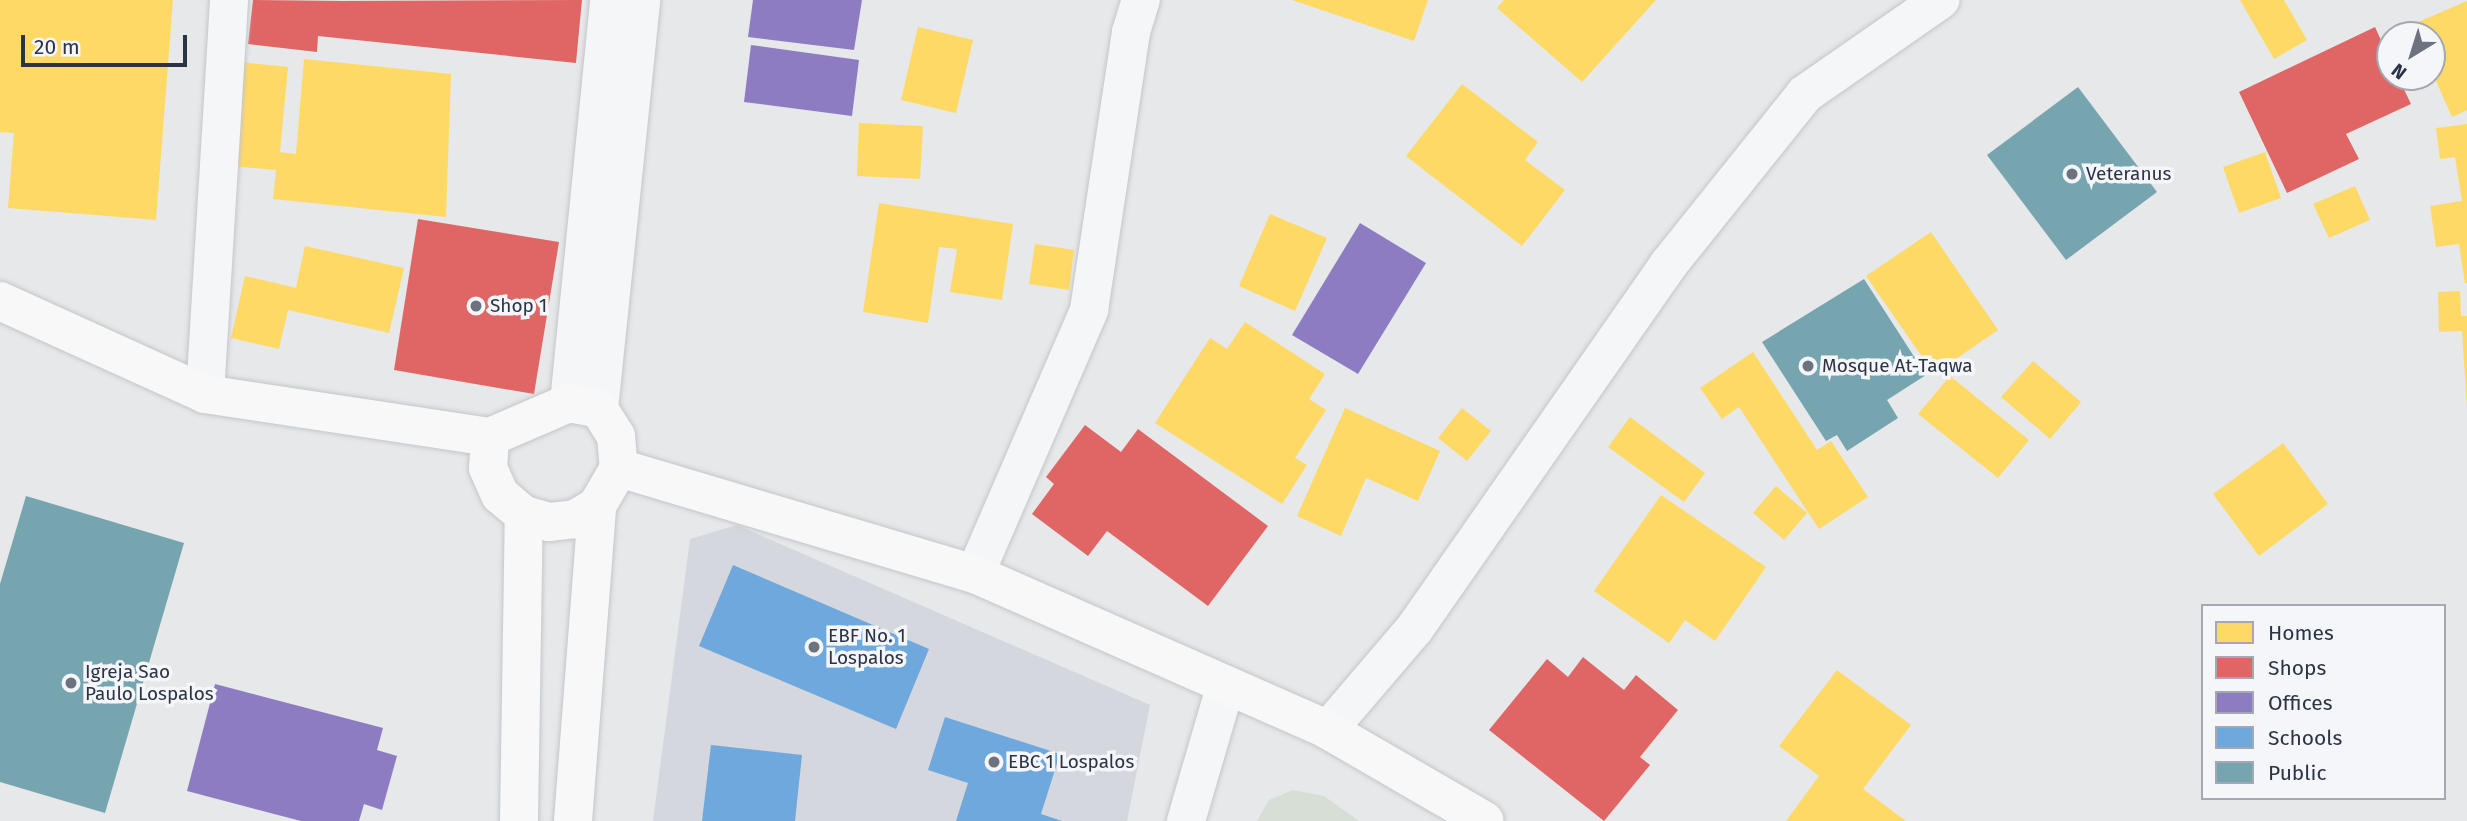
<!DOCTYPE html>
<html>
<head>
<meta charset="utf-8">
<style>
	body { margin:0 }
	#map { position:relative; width:2467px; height:821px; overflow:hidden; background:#e6e8ea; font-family:"Fira Sans",sans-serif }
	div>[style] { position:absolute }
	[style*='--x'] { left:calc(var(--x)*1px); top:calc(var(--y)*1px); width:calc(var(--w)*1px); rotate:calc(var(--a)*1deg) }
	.built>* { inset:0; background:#d4d7dd }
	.green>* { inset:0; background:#d6ded6 }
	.homes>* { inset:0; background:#ffd966 }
	.shops>* { inset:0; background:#e06666 }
	.offices>* { inset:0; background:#8e7cc3 }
	.schools>* { inset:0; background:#6fa8dc }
	.public>* { inset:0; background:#76a5af }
	.roads { filter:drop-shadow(0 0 2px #c4c6c8) drop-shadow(0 0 2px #c4c6c8) }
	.minor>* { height:38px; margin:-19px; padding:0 19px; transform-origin:19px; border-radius:19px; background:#f5f6f7 }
	.major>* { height:38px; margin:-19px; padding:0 19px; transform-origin:19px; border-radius:19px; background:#f8f8f8 }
	.dots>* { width:19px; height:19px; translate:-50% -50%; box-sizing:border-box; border:4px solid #f4f6f9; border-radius:50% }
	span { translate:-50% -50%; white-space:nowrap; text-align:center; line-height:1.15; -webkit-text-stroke:7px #f4f6f9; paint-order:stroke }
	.poi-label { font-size:19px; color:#2b3445 }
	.left { translate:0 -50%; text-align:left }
	.legend { position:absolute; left:2201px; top:604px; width:245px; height:196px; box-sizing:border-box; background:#f4f6f9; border:2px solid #a4a8b1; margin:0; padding:9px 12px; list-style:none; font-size:21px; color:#2b3445 }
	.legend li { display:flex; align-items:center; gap:14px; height:35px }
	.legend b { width:35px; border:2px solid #a4a8b1 }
	.north { position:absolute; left:2376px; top:21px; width:70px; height:70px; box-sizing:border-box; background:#f4f6f9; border:2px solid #a4a8b1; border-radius:50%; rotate:218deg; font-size:19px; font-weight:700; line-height:28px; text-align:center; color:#2b3445 }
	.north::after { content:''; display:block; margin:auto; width:24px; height:32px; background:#6c737f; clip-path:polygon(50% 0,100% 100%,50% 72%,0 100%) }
	.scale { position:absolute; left:21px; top:35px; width:166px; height:32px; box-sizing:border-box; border:4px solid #2b3445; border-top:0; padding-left:9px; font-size:21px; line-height:24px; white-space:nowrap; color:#2b3445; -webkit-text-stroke:5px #f4f6f9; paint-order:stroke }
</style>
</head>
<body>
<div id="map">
	<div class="built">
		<div style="clip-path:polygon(737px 525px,1150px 705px,1127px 821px,653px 821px,690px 539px)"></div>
	</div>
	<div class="green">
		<div style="clip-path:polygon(1293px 790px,1324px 796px,1359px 821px,1257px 821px,1269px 800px)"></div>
	</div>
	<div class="homes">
		<div style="clip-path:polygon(0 0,173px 0,156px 220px,8px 208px,14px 133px,0 132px)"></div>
		<div style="clip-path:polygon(1292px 0,1428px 0,1414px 41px)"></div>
		<div style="clip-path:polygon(1504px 0,1656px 0,1582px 82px,1497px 8px)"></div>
		<div style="clip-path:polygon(2240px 0,2284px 0,2307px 40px,2274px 59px)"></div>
		<div style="clip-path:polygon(2467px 1px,2467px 110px,2452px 117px,2432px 72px,2432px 35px,2416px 35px,2411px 25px)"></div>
		<div style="clip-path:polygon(918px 27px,973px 40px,956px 113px,901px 100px)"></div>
		<div style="clip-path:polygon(304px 59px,451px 74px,446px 217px,273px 199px,276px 170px,230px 166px,240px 62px,288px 67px,280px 152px,296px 154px)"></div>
		<div style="clip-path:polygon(1462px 84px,1538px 142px,1525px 160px,1565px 190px,1522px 246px,1406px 156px)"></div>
		<div style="clip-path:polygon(859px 123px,923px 126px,920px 179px,857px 176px)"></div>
		<div style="clip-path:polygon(2467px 124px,2467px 283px,2465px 283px,2459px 244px,2436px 247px,2430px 206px,2462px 201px,2455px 157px,2440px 159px,2436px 128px)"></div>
		<div style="clip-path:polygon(2265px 152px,2281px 198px,2239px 213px,2223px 167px)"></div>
		<div style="clip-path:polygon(2355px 186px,2370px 220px,2329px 238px,2313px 204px)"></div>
		<div style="clip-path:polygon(879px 203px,1013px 224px,1002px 300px,950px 292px,957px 249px,939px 247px,928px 323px,863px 312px)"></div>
		<div style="clip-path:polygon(1270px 214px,1327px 238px,1295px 311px,1239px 286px)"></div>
		<div style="clip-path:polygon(1931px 232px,1998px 330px,1934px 374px,1866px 276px)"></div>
		<div style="clip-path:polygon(1035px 244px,1074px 250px,1069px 290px,1029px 284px)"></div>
		<div style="clip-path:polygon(305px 246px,404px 268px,389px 333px,288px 310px,279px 349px,231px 338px,245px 276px,296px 288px)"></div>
		<div style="clip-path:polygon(2460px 291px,2461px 316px,2467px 316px,2467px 408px,2462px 331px,2439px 332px,2438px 292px)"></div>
		<div style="clip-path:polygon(1245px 322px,1325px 374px,1309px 399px,1326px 410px,1295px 458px,1307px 465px,1282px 504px,1155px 423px,1210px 338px,1227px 349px)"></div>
		<div style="clip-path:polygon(1753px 352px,1817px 450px,1831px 441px,1868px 497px,1819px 529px,1739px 407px,1722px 419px,1700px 388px)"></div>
		<div style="clip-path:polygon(2033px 361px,2081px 402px,2050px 439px,2001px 397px)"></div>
		<div style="clip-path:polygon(1950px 376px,2029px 440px,1998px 478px,1918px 414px)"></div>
		<div style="clip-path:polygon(1345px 408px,1440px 451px,1418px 501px,1366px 478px,1341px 536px,1297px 516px)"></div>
		<div style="clip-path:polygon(1462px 408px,1491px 431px,1467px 461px,1438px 438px)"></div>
		<div style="clip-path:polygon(1630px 417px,1705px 473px,1684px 502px,1608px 447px)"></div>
		<div style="clip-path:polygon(2283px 443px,2328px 504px,2259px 556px,2213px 494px)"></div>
		<div style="clip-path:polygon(1776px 486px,1807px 513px,1784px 540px,1753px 513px)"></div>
		<div style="clip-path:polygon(1661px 495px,1766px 567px,1715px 641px,1685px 620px,1669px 643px,1594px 591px)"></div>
		<div style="clip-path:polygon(1837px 670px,1911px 725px,1863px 789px,1906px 821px,1786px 821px,1819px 776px,1779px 746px)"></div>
	</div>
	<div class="shops">
		<div style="clip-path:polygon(253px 0,342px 1px,582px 0,576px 63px,318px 36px,317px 52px,248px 44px)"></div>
		<div style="clip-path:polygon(2375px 27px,2390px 60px,2390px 77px,2398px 77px,2411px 104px,2346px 134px,2359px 159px,2287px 193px,2239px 92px)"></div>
		<div style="clip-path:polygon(418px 219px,559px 242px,534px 394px,394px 370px)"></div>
		<div style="clip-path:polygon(1085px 425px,1121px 452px,1138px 429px,1268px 526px,1208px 606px,1107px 531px,1088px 556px,1032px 514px,1054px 484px,1046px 477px)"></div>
		<div style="clip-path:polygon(1583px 657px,1624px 690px,1636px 675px,1678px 710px,1640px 757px,1650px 765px,1604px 821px,1489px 730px,1547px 659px,1568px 677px)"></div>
	</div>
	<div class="offices">
		<div style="clip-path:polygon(753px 0,862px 0,854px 50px,748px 37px)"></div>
		<div style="clip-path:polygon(751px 45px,859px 60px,852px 116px,744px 102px)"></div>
		<div style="clip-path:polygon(1360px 223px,1426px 263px,1358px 374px,1292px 335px)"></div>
		<div style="clip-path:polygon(215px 684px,383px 728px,377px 750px,397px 756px,382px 810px,364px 804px,359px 821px,301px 821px,187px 791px)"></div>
	</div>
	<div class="schools">
		<div style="clip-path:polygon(733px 565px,929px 649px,896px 729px,699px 646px)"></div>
		<div style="clip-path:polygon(945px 717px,1060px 754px,1041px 814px,1062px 821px,956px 821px,968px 783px,928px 770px)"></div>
		<div style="clip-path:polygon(711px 745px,802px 755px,795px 821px,702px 821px)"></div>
	</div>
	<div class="public">
		<div style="clip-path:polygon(2078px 87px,2157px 192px,2066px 260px,1987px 155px)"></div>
		<div style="clip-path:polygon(1864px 279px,1926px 375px,1887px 400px,1898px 418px,1847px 451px,1837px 435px,1826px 441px,1762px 342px)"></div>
		<div style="clip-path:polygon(26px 496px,184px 543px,105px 813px,0 782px,0 584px)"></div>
	</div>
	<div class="roads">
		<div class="minor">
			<div style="--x:205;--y:394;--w:395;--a:-86.5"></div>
			<div style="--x:569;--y:403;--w:405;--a:-84.3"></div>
			<div style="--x:599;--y:409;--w:411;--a:-84.1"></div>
			<div style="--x:975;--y:574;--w:288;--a:-66.6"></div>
			<div style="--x:1089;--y:310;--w:281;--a:-81.4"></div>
			<div style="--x:1131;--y:32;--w:34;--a:-73"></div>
			<div style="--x:1328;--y:730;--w:134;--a:-49.5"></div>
			<div style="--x:1415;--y:628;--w:442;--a:-55.1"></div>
			<div style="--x:1668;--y:265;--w:219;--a:-51.3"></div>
			<div style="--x:1805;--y:94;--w:165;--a:-34.8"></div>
			<div style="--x:1186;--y:821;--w:139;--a:-73.7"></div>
		</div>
		<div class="major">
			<div style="--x:0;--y:301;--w:225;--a:24.4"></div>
			<div style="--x:205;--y:394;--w:288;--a:8.6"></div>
			<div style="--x:569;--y:403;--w:31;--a:11"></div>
			<div style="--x:599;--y:409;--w:32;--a:58"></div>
			<div style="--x:616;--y:436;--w:32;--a:85"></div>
			<div style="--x:619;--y:468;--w:44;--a:120.1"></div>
			<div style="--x:597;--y:506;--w:26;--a:149"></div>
			<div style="--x:575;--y:519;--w:26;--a:173"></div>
			<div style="--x:549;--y:522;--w:26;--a:-164"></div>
			<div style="--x:524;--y:515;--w:31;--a:-140"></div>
			<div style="--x:500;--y:495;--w:30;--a:-114"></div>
			<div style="--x:488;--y:468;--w:31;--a:-86"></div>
			<div style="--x:490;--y:437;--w:86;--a:-23.3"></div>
			<div style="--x:619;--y:468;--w:371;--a:16.6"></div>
			<div style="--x:975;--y:574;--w:386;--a:23.8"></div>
			<div style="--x:1328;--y:730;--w:181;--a:30.1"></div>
			<div style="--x:519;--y:821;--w:306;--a:-89.1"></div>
			<div style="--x:573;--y:821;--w:316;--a:-85.6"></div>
		</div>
	</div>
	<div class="dots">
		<div style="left:2072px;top:174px;background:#6c737f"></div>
		<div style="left:476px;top:306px;background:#6c737f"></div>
		<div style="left:1808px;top:366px;background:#6c737f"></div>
		<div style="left:814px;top:647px;background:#6c737f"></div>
		<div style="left:71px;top:683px;background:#6c737f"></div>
		<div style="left:994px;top:762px;background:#6c737f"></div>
	</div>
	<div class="poi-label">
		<span class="left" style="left:2086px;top:174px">Veteranus</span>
		<span class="left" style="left:490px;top:306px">Shop 1</span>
		<span class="left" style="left:1822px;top:366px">Mosque At-Taqwa</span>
		<span class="left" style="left:828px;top:647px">EBF No. 1<br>Lospalos</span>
		<span class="left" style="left:85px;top:683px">Igreja Sao<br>Paulo Lospalos</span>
		<span class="left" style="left:1008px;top:762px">EBC 1 Lospalos</span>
	</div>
	<ul class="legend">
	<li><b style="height:19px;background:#ffd966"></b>Homes</li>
	<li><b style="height:19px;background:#e06666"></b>Shops</li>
	<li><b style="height:19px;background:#8e7cc3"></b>Offices</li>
	<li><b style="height:19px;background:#6fa8dc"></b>Schools</li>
	<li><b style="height:19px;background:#76a5af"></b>Public</li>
	</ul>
	<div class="north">N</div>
	<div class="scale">20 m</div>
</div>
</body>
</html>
